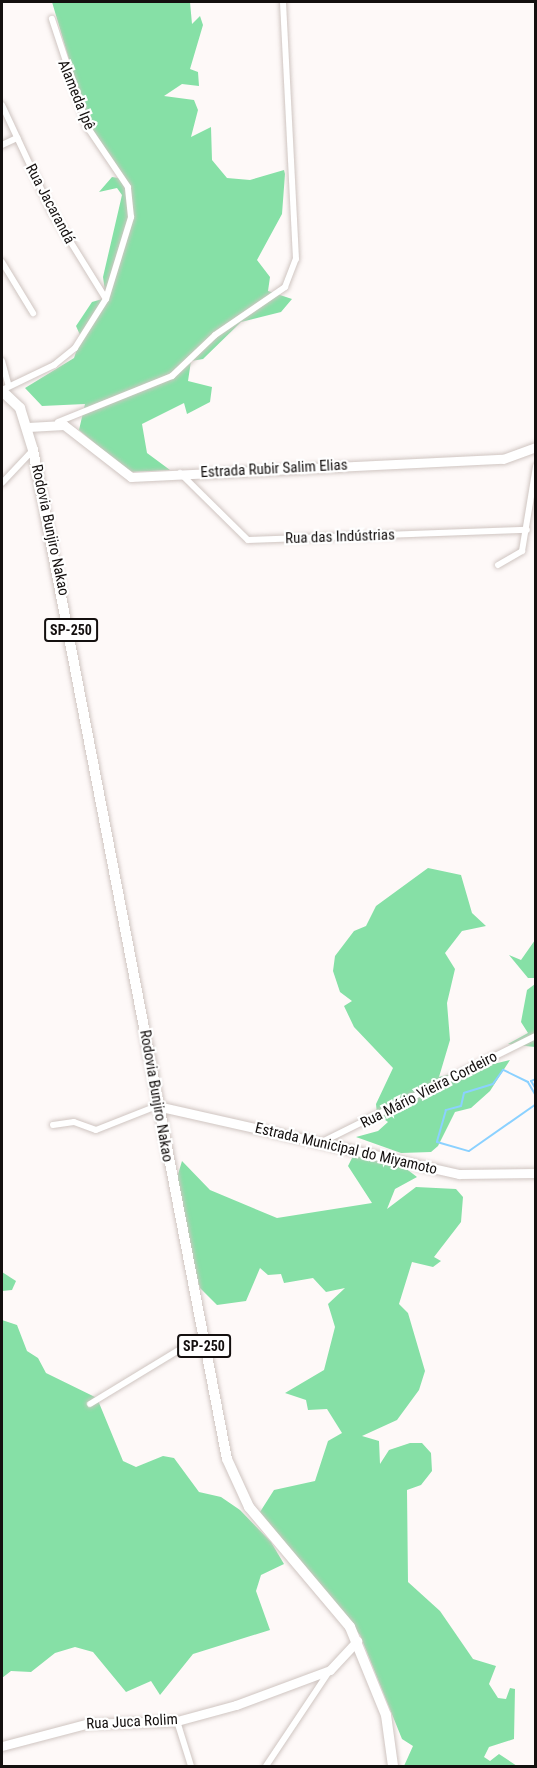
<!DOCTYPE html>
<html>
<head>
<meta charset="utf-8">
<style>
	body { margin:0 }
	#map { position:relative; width:537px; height:1768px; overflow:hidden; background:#fef9f8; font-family:"Roboto Condensed",sans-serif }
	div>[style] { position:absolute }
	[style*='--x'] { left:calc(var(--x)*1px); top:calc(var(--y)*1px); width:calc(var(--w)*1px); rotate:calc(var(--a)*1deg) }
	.forest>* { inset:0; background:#86e0a6 }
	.stream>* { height:2px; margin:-1px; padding:0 1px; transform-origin:1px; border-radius:1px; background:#8bd1ff }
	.roads { filter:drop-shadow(0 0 2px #cfc5c1) drop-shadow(0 0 2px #cfc5c1) }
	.street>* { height:6px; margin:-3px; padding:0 3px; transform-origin:3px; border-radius:3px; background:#fff }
	.secondary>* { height:9px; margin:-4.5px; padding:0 4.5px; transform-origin:4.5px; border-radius:4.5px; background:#fff }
	.primary>* { height:10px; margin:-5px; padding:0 5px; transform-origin:5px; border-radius:5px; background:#fff }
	span { translate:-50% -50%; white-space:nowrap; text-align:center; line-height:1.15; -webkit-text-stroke:4.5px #fff; paint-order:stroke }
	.shield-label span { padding:2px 4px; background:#fff; border:2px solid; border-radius:4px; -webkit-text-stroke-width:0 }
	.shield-label { font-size:14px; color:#14100f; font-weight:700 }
	.street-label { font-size:15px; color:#14100f }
	.frame { position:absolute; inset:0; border:3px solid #14100f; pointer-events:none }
</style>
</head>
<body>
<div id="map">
	<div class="forest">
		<div style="clip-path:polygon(52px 2px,190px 2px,192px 24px,200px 16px,203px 25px,190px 69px,198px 72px,199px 86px,182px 84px,164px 96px,194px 100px,198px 110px,191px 137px,211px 127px,212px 160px,227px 178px,250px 180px,284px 170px,285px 174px,282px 214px,257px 260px,270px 277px,268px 291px,292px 299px,281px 312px,241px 322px,203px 359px,191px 361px,188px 381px,212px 387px,210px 402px,187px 414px,184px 403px,142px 424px,147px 453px,170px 470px,129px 472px,79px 430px,85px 404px,42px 406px,25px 388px,74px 358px,81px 337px,76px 326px,92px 302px,106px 298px,103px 277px,122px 195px,117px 188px,99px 192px,112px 177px,125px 179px,91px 133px)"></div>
		<div style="clip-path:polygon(428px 868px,461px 875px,472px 913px,486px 926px,462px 931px,445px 953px,455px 969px,447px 1003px,450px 1040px,439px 1077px,510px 1060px,490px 1091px,471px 1108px,455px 1112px,438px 1146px,431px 1152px,401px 1153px,356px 1137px,378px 1131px,388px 1122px,377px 1114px,376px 1104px,393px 1068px,354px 1027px,344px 1006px,352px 1001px,340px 992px,333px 971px,335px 956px,354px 931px,366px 926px,376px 906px)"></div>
		<div style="clip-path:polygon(535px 940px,535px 978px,528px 978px,509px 955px,521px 960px)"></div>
		<div style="clip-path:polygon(535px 984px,535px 1047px,508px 1044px,528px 1033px,521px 1022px,527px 990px)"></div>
		<div style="clip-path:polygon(354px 1154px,400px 1164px,417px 1177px,395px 1189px,387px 1209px,416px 1187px,456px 1189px,463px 1197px,461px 1222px,434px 1257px,441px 1261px,433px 1267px,412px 1262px,399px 1304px,408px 1313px,425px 1371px,419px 1390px,397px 1420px,362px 1436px,379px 1441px,380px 1464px,389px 1450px,410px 1443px,422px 1443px,431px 1453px,432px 1471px,421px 1485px,407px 1490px,408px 1582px,440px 1611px,473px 1659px,496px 1666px,489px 1684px,498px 1698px,506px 1699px,510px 1688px,515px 1689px,514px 1739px,489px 1747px,484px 1757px,490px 1761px,499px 1754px,517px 1766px,404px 1766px,413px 1746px,402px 1739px,360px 1635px,260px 1512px,274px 1490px,315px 1481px,328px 1441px,342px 1433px,327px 1409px,308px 1410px,306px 1400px,285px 1393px,324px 1370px,335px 1327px,328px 1304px,345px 1288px,326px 1292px,313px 1278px,284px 1283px,281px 1274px,268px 1275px,260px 1268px,246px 1301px,217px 1305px,200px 1288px,187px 1245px,176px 1181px,182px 1161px,210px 1190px,277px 1218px,372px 1203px,348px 1166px)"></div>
		<div style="clip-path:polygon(2px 1272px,16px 1281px,12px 1290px,2px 1291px)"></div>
		<div style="clip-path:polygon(2px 1320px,17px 1325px,27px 1351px,38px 1358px,46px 1373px,97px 1398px,123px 1461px,136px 1467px,163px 1456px,174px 1458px,199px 1492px,221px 1497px,240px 1510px,271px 1542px,284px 1564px,261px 1575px,256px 1591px,270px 1630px,193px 1654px,160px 1695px,151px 1681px,126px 1692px,93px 1652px,75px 1647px,55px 1653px,31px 1672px,11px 1671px,2px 1678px)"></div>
	</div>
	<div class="stream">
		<div style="--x:536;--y:1079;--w:5;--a:158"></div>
		<div style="--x:531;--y:1081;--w:9;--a:58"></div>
		<div style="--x:536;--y:1096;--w:16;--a:-120"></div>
		<div style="--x:528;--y:1082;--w:28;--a:-154"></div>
		<div style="--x:503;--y:1070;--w:17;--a:126"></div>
		<div style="--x:493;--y:1084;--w:30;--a:163"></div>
		<div style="--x:464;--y:1093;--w:13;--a:103"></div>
		<div style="--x:461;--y:1106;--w:16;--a:165"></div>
		<div style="--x:446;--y:1110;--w:33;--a:106"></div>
		<div style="--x:437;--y:1142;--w:33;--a:16"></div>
		<div style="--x:469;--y:1151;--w:82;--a:-35"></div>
	</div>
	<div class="roads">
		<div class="street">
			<div style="--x:2;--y:105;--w:118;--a:65"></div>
			<div style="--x:52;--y:212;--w:102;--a:58.2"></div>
			<div style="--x:2;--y:145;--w:17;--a:-25"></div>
			<div style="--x:2;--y:262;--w:60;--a:58.7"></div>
			<div style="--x:2;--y:361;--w:24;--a:75"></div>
			<div style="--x:2;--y:390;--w:58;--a:-25.7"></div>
			<div style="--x:54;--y:365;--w:27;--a:-39"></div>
			<div style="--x:75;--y:348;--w:58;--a:-57.7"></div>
			<div style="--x:106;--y:299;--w:86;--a:-73"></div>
			<div style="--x:131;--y:217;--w:30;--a:-96"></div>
			<div style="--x:128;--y:187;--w:71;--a:-124.1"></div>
			<div style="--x:88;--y:128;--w:115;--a:-108.3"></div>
			<div style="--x:58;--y:422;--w:123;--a:-22"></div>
			<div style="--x:172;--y:376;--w:59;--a:-43.6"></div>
			<div style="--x:215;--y:335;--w:85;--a:-34.4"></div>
			<div style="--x:285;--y:287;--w:30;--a:-69"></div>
			<div style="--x:296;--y:259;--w:257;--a:-92.9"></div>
			<div style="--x:180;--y:473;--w:95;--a:44.6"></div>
			<div style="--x:248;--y:540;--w:279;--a:-2.1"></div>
			<div style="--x:2;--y:483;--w:45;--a:-46.8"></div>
			<div style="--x:498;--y:565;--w:28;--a:-30"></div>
			<div style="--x:522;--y:551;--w:86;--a:-80.6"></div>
			<div style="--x:53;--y:1125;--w:21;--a:-8"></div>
			<div style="--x:74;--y:1122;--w:23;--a:20"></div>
			<div style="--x:96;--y:1130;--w:66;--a:-21.5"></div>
			<div style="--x:322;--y:1142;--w:239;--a:-26.4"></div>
			<div style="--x:90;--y:1404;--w:131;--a:-31.3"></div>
			<div style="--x:177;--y:1721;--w:47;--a:72.7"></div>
			<div style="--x:266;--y:1766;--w:115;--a:-56.3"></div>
		</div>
		<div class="secondary">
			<div style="--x:28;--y:427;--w:36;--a:-3"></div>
			<div style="--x:64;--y:425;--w:85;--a:37.8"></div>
			<div style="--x:131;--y:477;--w:372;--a:-2.8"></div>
			<div style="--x:503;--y:459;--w:35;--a:-20"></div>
			<div style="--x:157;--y:1106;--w:310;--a:12.7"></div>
			<div style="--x:459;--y:1174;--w:77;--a:-0.7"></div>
			<div style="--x:2;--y:1746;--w:87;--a:-14.7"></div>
			<div style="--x:86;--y:1724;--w:91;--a:-1.9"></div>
			<div style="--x:177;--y:1721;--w:61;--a:-15.2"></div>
			<div style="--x:236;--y:1705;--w:100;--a:-20.4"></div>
			<div style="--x:330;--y:1670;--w:40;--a:-47"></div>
		</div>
		<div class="primary">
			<div style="--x:2;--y:391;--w:25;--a:43"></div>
			<div style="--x:20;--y:408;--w:44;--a:72.8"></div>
			<div style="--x:33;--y:450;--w:1027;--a:79.12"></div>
			<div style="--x:227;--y:1459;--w:53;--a:65.4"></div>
			<div style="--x:249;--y:1507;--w:157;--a:49.9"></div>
			<div style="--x:350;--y:1627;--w:95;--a:67.8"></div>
			<div style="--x:386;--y:1715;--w:51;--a:82.2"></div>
		</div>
	</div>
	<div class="shield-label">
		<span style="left:71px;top:630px">SP-250</span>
		<span style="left:204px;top:1346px">SP-250</span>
	</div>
	<div class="street-label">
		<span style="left:76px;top:95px;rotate:68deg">Alameda Ipê</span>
		<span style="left:50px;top:204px;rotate:62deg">Rua Jacarandá</span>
		<span style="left:274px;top:469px;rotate:-3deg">Estrada Rubir Salim Elias</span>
		<span style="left:50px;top:530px;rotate:78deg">Rodovia Bunjiro Nakao</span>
		<span style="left:340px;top:537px;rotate:-2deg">Rua das Indústrias</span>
		<span style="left:429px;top:1090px;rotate:-27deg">Rua Mário Vieira Cordeiro</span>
		<span style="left:156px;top:1096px;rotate:80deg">Rodovia Bunjiro Nakao</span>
		<span style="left:346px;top:1149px;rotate:13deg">Estrada Municipal do Miyamoto</span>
		<span style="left:132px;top:1722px;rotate:-3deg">Rua Juca Rolim</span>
	</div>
	<div class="frame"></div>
</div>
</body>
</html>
